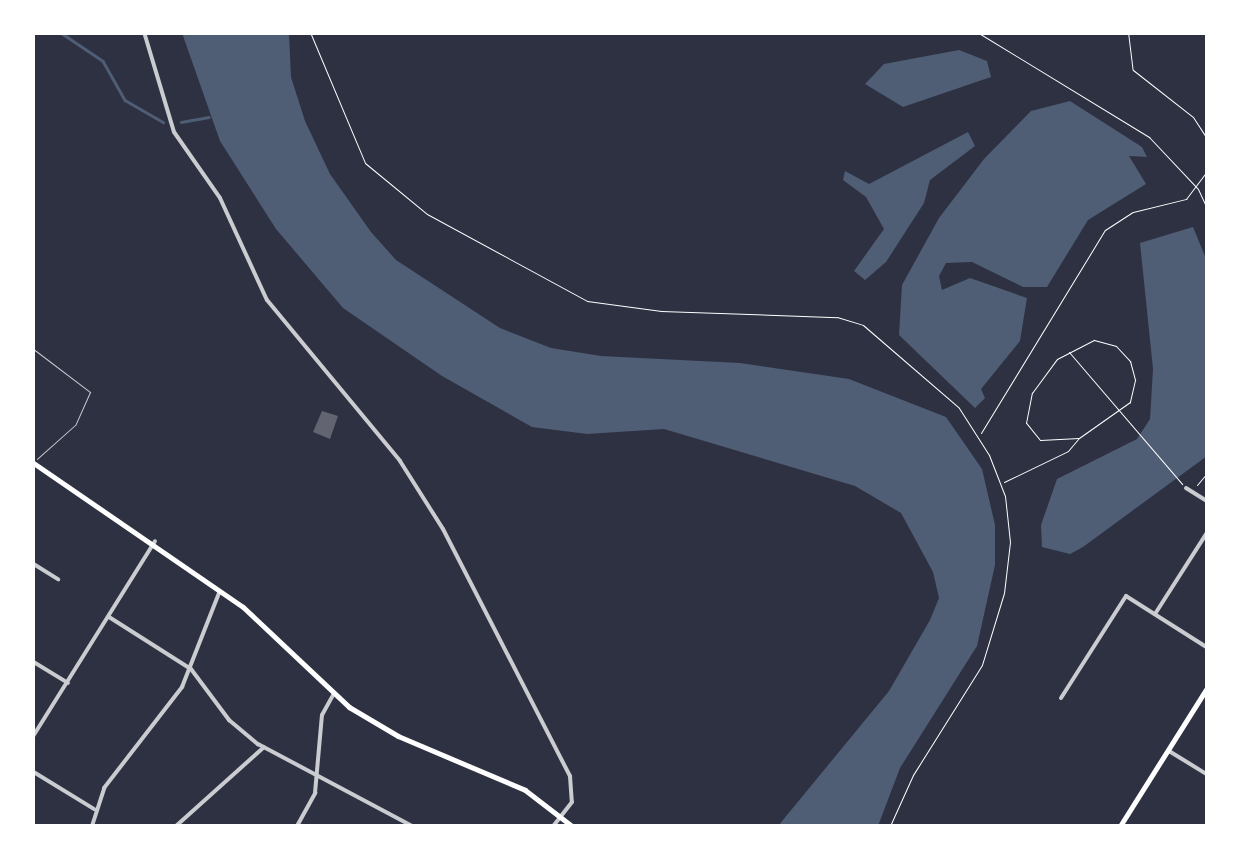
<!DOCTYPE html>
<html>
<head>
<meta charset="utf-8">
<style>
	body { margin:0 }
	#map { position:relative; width:1240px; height:859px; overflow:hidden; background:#2d3142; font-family:"PT Sans",sans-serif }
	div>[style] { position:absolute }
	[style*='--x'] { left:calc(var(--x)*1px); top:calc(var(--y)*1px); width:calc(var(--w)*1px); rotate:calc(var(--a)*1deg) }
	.water>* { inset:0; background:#4f5d75 }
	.stream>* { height:2.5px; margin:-1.25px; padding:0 1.25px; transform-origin:1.25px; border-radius:1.25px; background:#4f5d75 }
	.building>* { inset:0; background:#626471 }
	.path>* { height:1px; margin:-0.5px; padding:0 0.5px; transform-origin:0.5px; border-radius:0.5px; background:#fff }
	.service>* { height:1px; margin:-0.5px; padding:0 0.5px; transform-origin:0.5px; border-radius:0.5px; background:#caccd0 }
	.minor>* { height:4px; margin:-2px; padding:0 2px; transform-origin:2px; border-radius:2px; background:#caccd0 }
	.secondary>* { height:5px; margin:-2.5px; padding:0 2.5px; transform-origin:2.5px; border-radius:2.5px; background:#fff }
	span { translate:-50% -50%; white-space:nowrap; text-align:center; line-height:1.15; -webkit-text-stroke:10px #fff; paint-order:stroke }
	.frame { position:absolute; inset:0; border:35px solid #fff; pointer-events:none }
</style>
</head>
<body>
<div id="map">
	<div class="water">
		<div style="clip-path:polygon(182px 33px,289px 33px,291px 77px,305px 121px,330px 174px,371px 232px,396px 260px,500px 328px,551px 348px,601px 356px,740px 363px,849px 379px,946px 417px,982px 469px,995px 525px,995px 565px,977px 646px,900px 768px,878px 826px,778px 826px,889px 691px,930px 620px,939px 598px,933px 572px,901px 513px,855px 486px,664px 429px,587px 434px,532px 427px,442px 376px,343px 308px,276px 229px,220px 141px)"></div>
		<div style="clip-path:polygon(959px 50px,987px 61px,991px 77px,903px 107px,865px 84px,884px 64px)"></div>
		<div style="clip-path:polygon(1070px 101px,1142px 147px,1147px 157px,1129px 156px,1146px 184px,1088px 220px,1047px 287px,1023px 287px,972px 262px,946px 263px,939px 276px,942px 290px,970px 278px,1027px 298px,1020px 341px,981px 389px,985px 398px,975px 408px,899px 335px,902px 285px,939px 218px,984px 159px,1031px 111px)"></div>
		<div style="clip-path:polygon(968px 132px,975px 146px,930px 180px,924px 203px,886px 262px,865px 280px,854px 271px,884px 229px,866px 197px,843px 180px,845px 171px,869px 184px)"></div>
		<div style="clip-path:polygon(1193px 227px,1207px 261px,1207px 456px,1083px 547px,1070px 554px,1042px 547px,1041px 525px,1057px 479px,1137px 439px,1150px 419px,1153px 369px,1140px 243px)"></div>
	</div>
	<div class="stream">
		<div style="--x:60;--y:32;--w:52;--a:34"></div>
		<div style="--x:103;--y:61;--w:45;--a:60.6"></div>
		<div style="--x:125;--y:100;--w:44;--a:30.1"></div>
		<div style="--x:181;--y:122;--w:28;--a:-10"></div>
	</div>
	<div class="building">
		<div style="clip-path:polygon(322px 411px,338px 416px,330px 439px,313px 432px)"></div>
	</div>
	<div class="path">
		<div style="--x:310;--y:32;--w:142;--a:67.2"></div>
		<div style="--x:365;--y:163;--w:80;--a:39.4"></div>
		<div style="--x:427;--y:214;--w:182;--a:28.5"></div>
		<div style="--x:587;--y:301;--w:75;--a:7.7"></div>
		<div style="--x:661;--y:311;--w:176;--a:2"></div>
		<div style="--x:837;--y:317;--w:27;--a:17"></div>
		<div style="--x:863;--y:325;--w:127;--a:40.8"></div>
		<div style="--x:959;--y:408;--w:56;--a:57.4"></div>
		<div style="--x:989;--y:455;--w:44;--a:68.7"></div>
		<div style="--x:1005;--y:496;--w:46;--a:83.8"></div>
		<div style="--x:1010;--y:542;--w:51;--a:96.7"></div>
		<div style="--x:1004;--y:593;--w:75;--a:107"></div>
		<div style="--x:982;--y:665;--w:130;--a:122.1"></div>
		<div style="--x:913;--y:775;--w:56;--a:114.3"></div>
		<div style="--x:977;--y:32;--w:202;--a:31.4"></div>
		<div style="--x:1149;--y:137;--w:71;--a:46.7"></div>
		<div style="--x:1198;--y:189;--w:23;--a:65"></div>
		<div style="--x:1128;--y:32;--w:38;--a:83"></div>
		<div style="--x:1133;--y:70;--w:76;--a:38.1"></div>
		<div style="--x:1193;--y:117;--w:27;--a:57"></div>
		<div style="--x:1094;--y:340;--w:23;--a:15"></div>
		<div style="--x:1116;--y:346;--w:21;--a:47"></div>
		<div style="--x:1130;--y:361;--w:20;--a:75"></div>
		<div style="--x:1135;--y:380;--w:23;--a:103"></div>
		<div style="--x:1130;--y:402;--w:62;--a:144.8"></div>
		<div style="--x:1079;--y:438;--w:39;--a:177"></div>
		<div style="--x:1040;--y:440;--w:22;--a:-129"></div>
		<div style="--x:1026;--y:423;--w:31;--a:-79"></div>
		<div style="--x:1032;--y:393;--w:42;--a:-53.7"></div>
		<div style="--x:1057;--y:359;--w:42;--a:-27.2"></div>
		<div style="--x:1069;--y:352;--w:174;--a:49.4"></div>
		<div style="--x:981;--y:433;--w:238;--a:-58.6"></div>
		<div style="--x:1105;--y:230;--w:33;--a:-33"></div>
		<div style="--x:1133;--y:212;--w:55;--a:-13.8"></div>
		<div style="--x:1186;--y:199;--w:36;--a:-53"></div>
		<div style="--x:1004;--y:482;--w:71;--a:-25.8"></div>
		<div style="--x:1068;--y:451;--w:17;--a:-50"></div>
		<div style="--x:1197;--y:485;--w:17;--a:-50"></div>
	</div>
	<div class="service">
		<div style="--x:32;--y:348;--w:73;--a:37.2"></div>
		<div style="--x:90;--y:392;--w:36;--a:114"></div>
		<div style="--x:75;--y:425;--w:51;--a:138.2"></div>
	</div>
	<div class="minor">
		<div style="--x:144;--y:32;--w:104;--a:73.3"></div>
		<div style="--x:174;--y:132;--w:80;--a:55.1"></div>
		<div style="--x:220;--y:198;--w:112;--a:65.3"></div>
		<div style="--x:267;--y:300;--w:209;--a:50.4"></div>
		<div style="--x:400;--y:461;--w:80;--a:57.7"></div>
		<div style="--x:443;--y:529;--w:278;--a:62.8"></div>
		<div style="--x:570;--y:776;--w:26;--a:86"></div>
		<div style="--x:572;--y:802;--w:31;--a:128"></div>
		<div style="--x:1186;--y:488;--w:26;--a:32"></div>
		<div style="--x:32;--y:563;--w:31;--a:32"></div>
		<div style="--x:1155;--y:614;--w:98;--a:-57.4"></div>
		<div style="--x:109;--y:617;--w:97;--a:32.4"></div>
		<div style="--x:191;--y:669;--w:64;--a:53.3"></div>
		<div style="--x:229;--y:720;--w:38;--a:40"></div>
		<div style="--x:258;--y:744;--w:174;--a:28"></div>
		<div style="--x:32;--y:661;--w:42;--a:31.4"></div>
		<div style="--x:1061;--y:698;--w:121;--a:-57.5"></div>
		<div style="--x:1126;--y:596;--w:97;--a:32.4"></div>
		<div style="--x:32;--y:738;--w:232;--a:-58"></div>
		<div style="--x:1169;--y:751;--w:46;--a:31.6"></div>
		<div style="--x:32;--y:771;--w:73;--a:31.5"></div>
		<div style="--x:92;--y:826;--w:40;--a:-72"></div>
		<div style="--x:104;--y:788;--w:128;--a:-52.3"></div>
		<div style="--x:182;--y:687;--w:101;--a:-68.5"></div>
		<div style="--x:176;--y:826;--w:118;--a:-41.9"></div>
		<div style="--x:297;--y:826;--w:38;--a:-61"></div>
		<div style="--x:315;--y:793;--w:78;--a:-84.9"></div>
		<div style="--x:322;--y:715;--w:23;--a:-61"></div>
	</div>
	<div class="secondary">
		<div style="--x:32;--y:462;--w:256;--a:34.5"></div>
		<div style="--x:243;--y:607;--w:146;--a:43.3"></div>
		<div style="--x:349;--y:707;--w:57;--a:30.6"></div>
		<div style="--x:398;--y:736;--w:138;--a:23"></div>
		<div style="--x:525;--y:790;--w:59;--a:37.5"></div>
		<div style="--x:1120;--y:826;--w:165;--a:-57.8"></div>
	</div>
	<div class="frame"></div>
</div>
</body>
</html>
